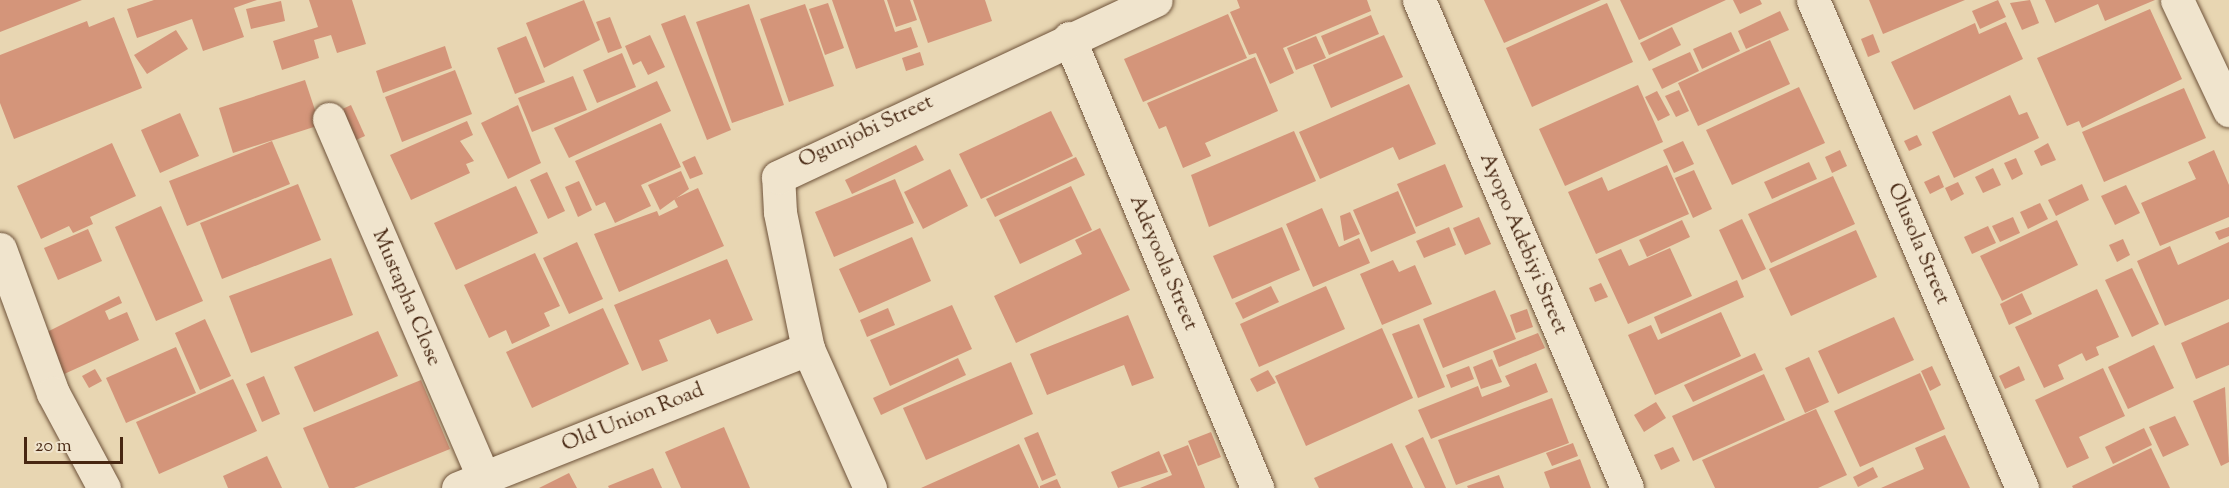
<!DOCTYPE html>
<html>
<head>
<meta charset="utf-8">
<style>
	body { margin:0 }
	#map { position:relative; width:2229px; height:488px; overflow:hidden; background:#e8d6b2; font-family:"Sorts Mill Goudy",serif }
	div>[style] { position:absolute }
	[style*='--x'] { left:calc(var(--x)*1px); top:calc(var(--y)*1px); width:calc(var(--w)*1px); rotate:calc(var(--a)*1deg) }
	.building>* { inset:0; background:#d4957a }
	.roads { filter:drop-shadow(0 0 2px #6f533a) drop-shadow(0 0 2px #6f533a) }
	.street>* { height:33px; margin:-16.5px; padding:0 16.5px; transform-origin:16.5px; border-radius:16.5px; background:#f0e4cd }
	.secondary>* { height:33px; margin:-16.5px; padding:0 16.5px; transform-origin:16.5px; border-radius:16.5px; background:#f0e4cd }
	span { translate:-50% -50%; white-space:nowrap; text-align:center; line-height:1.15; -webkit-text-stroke:4.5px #f0e4cd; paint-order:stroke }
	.street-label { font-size:21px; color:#472712 }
	.scale { position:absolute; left:24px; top:437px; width:99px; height:27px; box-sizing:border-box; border:3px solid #472712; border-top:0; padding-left:8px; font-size:18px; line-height:21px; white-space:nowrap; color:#472712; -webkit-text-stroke:4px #f0e4cd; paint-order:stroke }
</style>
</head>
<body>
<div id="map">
	<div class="building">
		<div style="clip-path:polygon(0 0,82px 0,0 32px)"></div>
		<div style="clip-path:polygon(154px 0,257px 0,234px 8px,244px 37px,203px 51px,192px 19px,137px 38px,127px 9px)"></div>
		<div style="clip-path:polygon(309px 0,352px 0,366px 44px,337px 53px,331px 35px,314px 40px,319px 58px,282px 70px,273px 41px,318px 27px)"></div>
		<div style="clip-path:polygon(584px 0,600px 40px,544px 68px,526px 23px)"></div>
		<div style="clip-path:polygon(832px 0,884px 0,895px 32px,911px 27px,918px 47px,856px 69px)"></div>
		<div style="clip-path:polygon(887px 0,910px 0,917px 20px,896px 27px)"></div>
		<div style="clip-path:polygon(913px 0,985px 0,992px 21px,928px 43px)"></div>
		<div style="clip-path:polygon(1237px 0,1367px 0,1371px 11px,1283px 48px,1294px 73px,1270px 84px,1256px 53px,1249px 55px,1230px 12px,1240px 8px)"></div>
		<div style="clip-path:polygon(1484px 0,1601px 0,1504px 43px)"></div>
		<div style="clip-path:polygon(1620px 0,1726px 0,1639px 40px)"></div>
		<div style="clip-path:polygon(1733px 0,1760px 0,1762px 4px,1740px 14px)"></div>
		<div style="clip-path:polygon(1869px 0,1965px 0,1883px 34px)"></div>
		<div style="clip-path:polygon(1998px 0,2006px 17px,1980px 29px,1972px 11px)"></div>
		<div style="clip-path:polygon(2030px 0,2039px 23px,2022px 30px,2010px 3px)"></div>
		<div style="clip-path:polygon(2045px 0,2155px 0,2105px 21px,2098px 4px,2055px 23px)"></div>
		<div style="clip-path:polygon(281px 1px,285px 21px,251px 29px,246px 9px)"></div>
		<div style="clip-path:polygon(828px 3px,844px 48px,825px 55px,809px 9px)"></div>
		<div style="clip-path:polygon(1607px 3px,1633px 62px,1532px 107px,1506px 48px)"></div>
		<div style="clip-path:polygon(749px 4px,784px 105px,732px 123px,696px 22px)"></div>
		<div style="clip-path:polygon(805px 4px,834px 86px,789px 102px,760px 19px)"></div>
		<div style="clip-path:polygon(2150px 9px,2182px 79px,2082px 128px,2079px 121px,2067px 126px,2037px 58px)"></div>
		<div style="clip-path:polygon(1780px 11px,1789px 30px,1746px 49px,1738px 31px)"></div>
		<div style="clip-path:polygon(1228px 14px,1247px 58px,1143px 102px,1124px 59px)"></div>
		<div style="clip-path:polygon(685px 15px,731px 130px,707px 140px,661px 24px)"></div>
		<div style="clip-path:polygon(1371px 15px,1379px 34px,1329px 55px,1321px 36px)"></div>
		<div style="clip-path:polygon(114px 17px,142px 88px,14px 139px,0 103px,0 55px,87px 21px,89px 27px)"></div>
		<div style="clip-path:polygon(610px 17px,622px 48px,608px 53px,596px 22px)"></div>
		<div style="clip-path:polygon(2006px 22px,2023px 59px,1914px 110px,1891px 62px,1975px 23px,1979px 34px)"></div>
		<div style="clip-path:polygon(1672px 27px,1681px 45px,1649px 61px,1640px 43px)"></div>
		<div style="clip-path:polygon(176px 30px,188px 49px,147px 74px,134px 55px)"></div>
		<div style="clip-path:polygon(1731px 32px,1740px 51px,1702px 69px,1693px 49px)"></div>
		<div style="clip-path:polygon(1873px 34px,1880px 52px,1868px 57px,1861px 39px)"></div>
		<div style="clip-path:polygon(650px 35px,665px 67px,648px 75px,641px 61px,633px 65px,625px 46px)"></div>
		<div style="clip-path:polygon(1384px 35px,1403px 77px,1331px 108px,1313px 65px)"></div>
		<div style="clip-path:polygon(526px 36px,545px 82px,515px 94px,497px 48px)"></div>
		<div style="clip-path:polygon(1316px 36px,1326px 58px,1296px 70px,1287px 48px)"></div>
		<div style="clip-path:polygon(1770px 40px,1790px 84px,1698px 126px,1678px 83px)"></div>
		<div style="clip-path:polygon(445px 46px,452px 68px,383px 93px,376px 71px)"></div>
		<div style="clip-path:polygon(920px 52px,924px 65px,906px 71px,902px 58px)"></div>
		<div style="clip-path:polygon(1690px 52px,1699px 71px,1662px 89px,1652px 69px)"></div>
		<div style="clip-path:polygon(622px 53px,636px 87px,597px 103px,583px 70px)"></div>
		<div style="clip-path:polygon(1255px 57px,1278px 111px,1205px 143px,1211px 156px,1183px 168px,1166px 126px,1159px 129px,1147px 103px)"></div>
		<div style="clip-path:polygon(455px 70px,472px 114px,402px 142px,385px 97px)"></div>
		<div style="clip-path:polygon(573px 76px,587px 110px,532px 132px,518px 98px)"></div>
		<div style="clip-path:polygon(305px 80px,320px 125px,233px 153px,219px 108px)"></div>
		<div style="clip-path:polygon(657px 81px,671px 111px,569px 158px,554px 128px)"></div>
		<div style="clip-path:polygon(1409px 84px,1436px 144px,1399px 160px,1393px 147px,1320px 179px,1299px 132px)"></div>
		<div style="clip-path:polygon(1638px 85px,1663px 142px,1565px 186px,1539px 129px)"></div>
		<div style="clip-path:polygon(1799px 87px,1825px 143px,1732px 185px,1706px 130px)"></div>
		<div style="clip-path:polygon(2184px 88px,2206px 138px,2104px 182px,2082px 132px)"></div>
		<div style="clip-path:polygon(1679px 90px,1689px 111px,1676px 117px,1665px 96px)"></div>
		<div style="clip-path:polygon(1657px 91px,1670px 115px,1658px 121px,1645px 97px)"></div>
		<div style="clip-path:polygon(2010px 95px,2019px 115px,2027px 112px,2039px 138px,1954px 178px,1932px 132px)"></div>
		<div style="clip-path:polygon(351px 105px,365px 136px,347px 144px,334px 113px)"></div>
		<div style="clip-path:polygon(518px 105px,541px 163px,508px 179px,481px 123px)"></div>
		<div style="clip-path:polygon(1051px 111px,1073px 156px,981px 199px,959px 154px)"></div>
		<div style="clip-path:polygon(180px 113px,199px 156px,160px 173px,141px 130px)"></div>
		<div style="clip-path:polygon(467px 121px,473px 135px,460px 141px,474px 161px,466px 164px,470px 173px,411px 200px,390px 155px)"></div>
		<div style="clip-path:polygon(661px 123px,681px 167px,641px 185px,651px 206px,615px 223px,605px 202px,596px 206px,575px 161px)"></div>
		<div style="clip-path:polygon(1294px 131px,1316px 181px,1209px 227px,1191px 175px)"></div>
		<div style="clip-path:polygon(1917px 135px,1922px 145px,1909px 151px,1904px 141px)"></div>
		<div style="clip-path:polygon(272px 141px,290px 184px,187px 226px,169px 181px)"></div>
		<div style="clip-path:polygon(1683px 141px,1694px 164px,1674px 173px,1663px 150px)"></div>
		<div style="clip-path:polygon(112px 143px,136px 196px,90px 217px,93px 224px,73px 233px,69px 226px,41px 239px,17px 186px)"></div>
		<div style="clip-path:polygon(2048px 143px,2056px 160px,2041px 166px,2034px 151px)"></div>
		<div style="clip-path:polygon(916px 145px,924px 160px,852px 194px,845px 180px)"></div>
		<div style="clip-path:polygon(1840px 150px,1847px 166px,1832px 173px,1825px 157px)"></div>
		<div style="clip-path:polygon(2214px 150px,2229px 185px,2229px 217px,2160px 246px,2141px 203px,2196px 179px,2188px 162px)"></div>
		<div style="clip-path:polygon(695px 156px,703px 174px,690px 179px,682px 162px)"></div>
		<div style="clip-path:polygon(1076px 157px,1085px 175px,995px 217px,986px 199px)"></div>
		<div style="clip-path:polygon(2016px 158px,2023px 174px,2012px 180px,2004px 163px)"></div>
		<div style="clip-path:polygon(1809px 162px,1817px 179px,1772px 199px,1764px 182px)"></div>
		<div style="clip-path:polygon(1445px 164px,1463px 207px,1416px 227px,1397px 184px)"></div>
		<div style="clip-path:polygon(1667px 165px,1689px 214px,1596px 254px,1568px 192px,1602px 177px,1608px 191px)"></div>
		<div style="clip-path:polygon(1993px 168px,2001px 185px,1983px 193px,1975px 177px)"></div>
		<div style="clip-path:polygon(950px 169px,968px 206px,923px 229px,904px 192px)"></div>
		<div style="clip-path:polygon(1694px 170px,1712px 209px,1693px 218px,1675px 178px)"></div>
		<div style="clip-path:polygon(681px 171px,689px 189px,660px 210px,648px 185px)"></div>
		<div style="clip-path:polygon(547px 172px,565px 211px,548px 219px,530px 180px)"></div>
		<div style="clip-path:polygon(1939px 175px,1944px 187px,1930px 194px,1924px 182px)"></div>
		<div style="clip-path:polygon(1833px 176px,1855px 224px,1771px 263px,1748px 214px)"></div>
		<div style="clip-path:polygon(895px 179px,914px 223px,834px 257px,815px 212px)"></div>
		<div style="clip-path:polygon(579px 181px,592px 210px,578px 217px,565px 187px)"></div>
		<div style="clip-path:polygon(1958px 182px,1964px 194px,1951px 201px,1945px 188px)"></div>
		<div style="clip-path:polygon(298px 184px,321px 240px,222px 279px,200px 223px)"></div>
		<div style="clip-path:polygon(2082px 184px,2089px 200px,2056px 216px,2048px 200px)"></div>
		<div style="clip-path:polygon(2126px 185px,2140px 213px,2115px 225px,2101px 196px)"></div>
		<div style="clip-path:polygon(516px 186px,538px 233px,456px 270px,434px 223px)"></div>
		<div style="clip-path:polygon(1071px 186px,1092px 230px,1020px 264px,999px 220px)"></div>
		<div style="clip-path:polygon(698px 188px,724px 246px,619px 292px,594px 234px,657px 211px,659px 216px,678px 207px,674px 199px)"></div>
		<div style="clip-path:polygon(1398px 191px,1416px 233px,1371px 252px,1353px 210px)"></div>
		<div style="clip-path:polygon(2040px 203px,2048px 219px,2028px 229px,2020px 212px)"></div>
		<div style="clip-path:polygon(161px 206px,203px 301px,156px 321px,115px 227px)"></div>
		<div style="clip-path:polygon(1322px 208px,1339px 247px,1359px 238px,1370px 263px,1313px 287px,1286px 224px)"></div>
		<div style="clip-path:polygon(1350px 212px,1360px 234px,1344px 241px,1340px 216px)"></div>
		<div style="clip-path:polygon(1479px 217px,1491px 244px,1465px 255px,1453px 228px)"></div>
		<div style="clip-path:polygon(2013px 217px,2020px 233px,2000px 242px,1992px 226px)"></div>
		<div style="clip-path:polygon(1742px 219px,1766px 269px,1742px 280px,1719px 230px)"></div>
		<div style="clip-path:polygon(1682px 220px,1690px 237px,1647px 257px,1639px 240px)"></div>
		<div style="clip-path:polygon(2057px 220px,2078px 265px,2002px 301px,1980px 256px)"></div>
		<div style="clip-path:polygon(1988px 226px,1996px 243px,1972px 254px,1964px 237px)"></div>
		<div style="clip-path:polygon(1282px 227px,1300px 270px,1232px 299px,1213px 256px)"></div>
		<div style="clip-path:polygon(1449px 227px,1456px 245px,1424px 258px,1416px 241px)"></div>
		<div style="clip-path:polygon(2229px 227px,2229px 236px,2219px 240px,2215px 232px)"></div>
		<div style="clip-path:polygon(1100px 228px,1130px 290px,1016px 343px,994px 296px,1082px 254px,1075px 240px)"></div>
		<div style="clip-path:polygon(88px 229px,102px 261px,58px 280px,44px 248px)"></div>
		<div style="clip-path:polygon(1856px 230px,1877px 277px,1791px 316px,1769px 269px)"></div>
		<div style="clip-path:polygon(912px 237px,931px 281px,859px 313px,839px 269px)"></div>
		<div style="clip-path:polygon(2123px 239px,2130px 255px,2117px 262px,2109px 245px)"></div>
		<div style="clip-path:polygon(577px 242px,603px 299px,569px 314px,543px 258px)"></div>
		<div style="clip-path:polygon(2229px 242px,2229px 299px,2165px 326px,2137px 261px,2170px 246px,2178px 265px)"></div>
		<div style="clip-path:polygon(1670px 248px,1692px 296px,1628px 324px,1598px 259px,1621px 249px,1629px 266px)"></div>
		<div style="clip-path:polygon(535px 253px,560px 306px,544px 313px,550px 326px,512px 344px,506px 330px,489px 338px,464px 285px)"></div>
		<div style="clip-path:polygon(331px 258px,353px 315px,251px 353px,229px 296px)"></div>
		<div style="clip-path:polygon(727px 259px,753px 320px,717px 334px,710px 319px,659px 340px,668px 361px,642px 371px,614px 305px)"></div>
		<div style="clip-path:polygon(1393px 260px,1399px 272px,1415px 265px,1432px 304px,1382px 325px,1360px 274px)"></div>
		<div style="clip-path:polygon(2132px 268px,2159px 324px,2132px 337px,2105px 280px)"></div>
		<div style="clip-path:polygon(1737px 280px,1744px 297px,1661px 334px,1654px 317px)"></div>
		<div style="clip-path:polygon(1601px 283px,1608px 297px,1595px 302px,1589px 288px)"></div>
		<div style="clip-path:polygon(1271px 286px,1279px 302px,1243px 319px,1235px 303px)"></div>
		<div style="clip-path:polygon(1326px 286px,1345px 329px,1259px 367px,1240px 324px)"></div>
		<div style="clip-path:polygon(2097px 289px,2119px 337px,2096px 347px,2099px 355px,2086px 361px,2082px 353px,2058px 365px,2064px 379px,2044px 388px,2015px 327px)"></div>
		<div style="clip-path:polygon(1495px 290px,1516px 339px,1443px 368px,1423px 319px)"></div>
		<div style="clip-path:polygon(2022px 293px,2032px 314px,2009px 325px,2000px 304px)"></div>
		<div style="clip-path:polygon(119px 296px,122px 303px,105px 311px,109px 320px,127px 312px,139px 340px,62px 375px,43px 334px)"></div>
		<div style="clip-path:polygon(952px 305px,972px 349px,890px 386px,870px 340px)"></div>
		<div style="clip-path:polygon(603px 308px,629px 364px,532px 408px,506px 352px)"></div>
		<div style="clip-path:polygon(888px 308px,895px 325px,867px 337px,860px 320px)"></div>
		<div style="clip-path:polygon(1527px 309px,1533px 327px,1516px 333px,1510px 315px)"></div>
		<div style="clip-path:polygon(1721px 312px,1741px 356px,1655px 395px,1628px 335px,1651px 325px,1658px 340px)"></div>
		<div style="clip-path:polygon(1128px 315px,1154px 378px,1132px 386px,1124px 365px,1047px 395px,1030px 354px)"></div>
		<div style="clip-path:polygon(1894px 317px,1914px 360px,1838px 394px,1818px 351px)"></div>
		<div style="clip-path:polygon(205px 319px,231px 376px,200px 390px,175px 333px)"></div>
		<div style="clip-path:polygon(2229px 322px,2229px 365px,2196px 379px,2181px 343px)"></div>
		<div style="clip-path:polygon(1419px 324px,1445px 387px,1418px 398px,1392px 334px)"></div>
		<div style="clip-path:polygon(1382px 328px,1413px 398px,1306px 446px,1275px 376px)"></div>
		<div style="clip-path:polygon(378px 331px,398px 376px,314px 412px,294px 367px)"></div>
		<div style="clip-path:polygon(1538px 333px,1545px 348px,1499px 367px,1493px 351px)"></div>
		<div style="clip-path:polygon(2154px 345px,2174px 388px,2128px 409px,2108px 367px)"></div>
		<div style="clip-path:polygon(176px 347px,196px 393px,126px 423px,106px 378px)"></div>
		<div style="clip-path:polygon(1755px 353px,1763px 370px,1693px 402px,1684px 385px)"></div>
		<div style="clip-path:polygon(1809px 357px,1829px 402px,1805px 413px,1785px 368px)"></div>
		<div style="clip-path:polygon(958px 358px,966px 375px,881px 415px,873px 398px)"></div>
		<div style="clip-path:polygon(1492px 359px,1502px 382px,1481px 389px,1473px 367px)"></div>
		<div style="clip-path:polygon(1011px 362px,1033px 414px,926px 460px,903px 408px)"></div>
		<div style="clip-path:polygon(1536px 363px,1548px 392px,1431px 439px,1418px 410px,1478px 386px,1482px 397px,1510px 386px,1505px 376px)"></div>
		<div style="clip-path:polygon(1469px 366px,1474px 379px,1451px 388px,1446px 375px)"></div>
		<div style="clip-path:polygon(1932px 366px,1941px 385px,1930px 391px,1921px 371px)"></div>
		<div style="clip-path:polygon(2019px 366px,2025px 380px,2005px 389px,1999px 376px)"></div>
		<div style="clip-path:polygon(2103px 368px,2125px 416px,2079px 437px,2089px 458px,2067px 468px,2035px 400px)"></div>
		<div style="clip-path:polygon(95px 369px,102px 381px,89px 388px,82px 376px)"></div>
		<div style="clip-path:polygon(1268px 370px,1276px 383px,1257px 392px,1250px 379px)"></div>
		<div style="clip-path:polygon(1920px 373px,1945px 429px,1860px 467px,1834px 411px)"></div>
		<div style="clip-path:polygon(1764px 374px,1785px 420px,1693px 461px,1672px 416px)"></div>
		<div style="clip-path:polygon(264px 376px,280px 414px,262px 422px,246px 384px)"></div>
		<div style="clip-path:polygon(233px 379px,257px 431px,159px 474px,136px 422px)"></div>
		<div style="clip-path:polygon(421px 380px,450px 449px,354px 488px,329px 488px,303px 428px)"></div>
		<div style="clip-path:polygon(2225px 387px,2229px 462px,2221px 466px,2193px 401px)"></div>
		<div style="clip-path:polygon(1552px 398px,1569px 443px,1456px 485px,1438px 440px)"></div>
		<div style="clip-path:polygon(1656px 402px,1666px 418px,1644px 432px,1634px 415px)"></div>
		<div style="clip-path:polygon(1816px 409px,1847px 475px,1818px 488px,1715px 488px,1702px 460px)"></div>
		<div style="clip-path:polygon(2175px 416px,2189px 445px,2163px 457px,2149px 427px)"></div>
		<div style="clip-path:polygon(724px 427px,750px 488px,681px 488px,665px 452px)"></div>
		<div style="clip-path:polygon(2144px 428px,2152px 445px,2113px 464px,2105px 447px)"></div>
		<div style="clip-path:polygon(1038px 432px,1056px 475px,1042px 481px,1024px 438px)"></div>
		<div style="clip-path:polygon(1211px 432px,1221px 457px,1198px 466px,1188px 441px)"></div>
		<div style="clip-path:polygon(1945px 435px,1970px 488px,1881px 488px,1924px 469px,1915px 448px)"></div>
		<div style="clip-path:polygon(1423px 437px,1446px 488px,1425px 488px,1405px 446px)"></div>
		<div style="clip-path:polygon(1392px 443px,1413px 488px,1319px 488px,1314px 478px)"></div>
		<div style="clip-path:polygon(1573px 443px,1578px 456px,1552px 466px,1546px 453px)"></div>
		<div style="clip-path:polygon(1019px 444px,1039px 488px,921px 488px)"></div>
		<div style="clip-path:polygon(1188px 445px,1205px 488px,1140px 488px,1172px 475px,1163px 455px)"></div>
		<div style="clip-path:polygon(1673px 447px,1680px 461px,1661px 470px,1654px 455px)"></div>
		<div style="clip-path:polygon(2151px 448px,2170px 488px,2073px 488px,2072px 486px)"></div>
		<div style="clip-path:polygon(1159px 451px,1168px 472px,1118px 488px,1111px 472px)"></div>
		<div style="clip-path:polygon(267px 456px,282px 488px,228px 488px,223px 476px)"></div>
		<div style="clip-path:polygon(1580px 459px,1591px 488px,1550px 488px,1544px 472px)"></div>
		<div style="clip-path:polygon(1873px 467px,1878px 477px,1858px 487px,1853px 477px)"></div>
		<div style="clip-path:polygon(653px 468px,662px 488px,609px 488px,608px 486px)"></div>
		<div style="clip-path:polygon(569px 473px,577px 488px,539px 488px)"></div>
		<div style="clip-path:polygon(1499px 475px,1504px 488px,1468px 488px,1467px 486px)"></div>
		<div style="clip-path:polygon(1057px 479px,1061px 488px,1040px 488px,1040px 486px)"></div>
	</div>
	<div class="roads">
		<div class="street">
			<div style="--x:1419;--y:0;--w:530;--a:66.91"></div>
			<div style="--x:1813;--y:0;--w:531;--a:66.82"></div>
			<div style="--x:2177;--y:0;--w:122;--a:64.7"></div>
			<div style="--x:1069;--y:38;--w:488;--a:67.3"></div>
			<div style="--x:329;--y:119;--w:390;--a:66.7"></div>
			<div style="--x:458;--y:488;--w:377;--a:-21.7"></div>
			<div style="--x:870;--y:488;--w:152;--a:-114"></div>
			<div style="--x:808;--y:349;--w:140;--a:-101.6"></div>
			<div style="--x:780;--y:212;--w:35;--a:-93"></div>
			<div style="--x:778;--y:177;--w:417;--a:-25.1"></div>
		</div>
		<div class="secondary">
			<div style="--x:0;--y:249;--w:153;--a:69.8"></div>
			<div style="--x:53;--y:393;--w:108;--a:61.8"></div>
		</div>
	</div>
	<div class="street-label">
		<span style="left:866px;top:132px;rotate:-25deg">Ogunjobi Street</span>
		<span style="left:1523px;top:244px;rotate:67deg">Ayopo Adebiyi Street</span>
		<span style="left:1918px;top:244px;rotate:67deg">Olusola Street</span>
		<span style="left:1163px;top:263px;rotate:67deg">Adeyoola Street</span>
		<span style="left:406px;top:298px;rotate:67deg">Mustapha Close</span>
		<span style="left:633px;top:418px;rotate:-22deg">Old Union Road</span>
	</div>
	<div class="scale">20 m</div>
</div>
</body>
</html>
